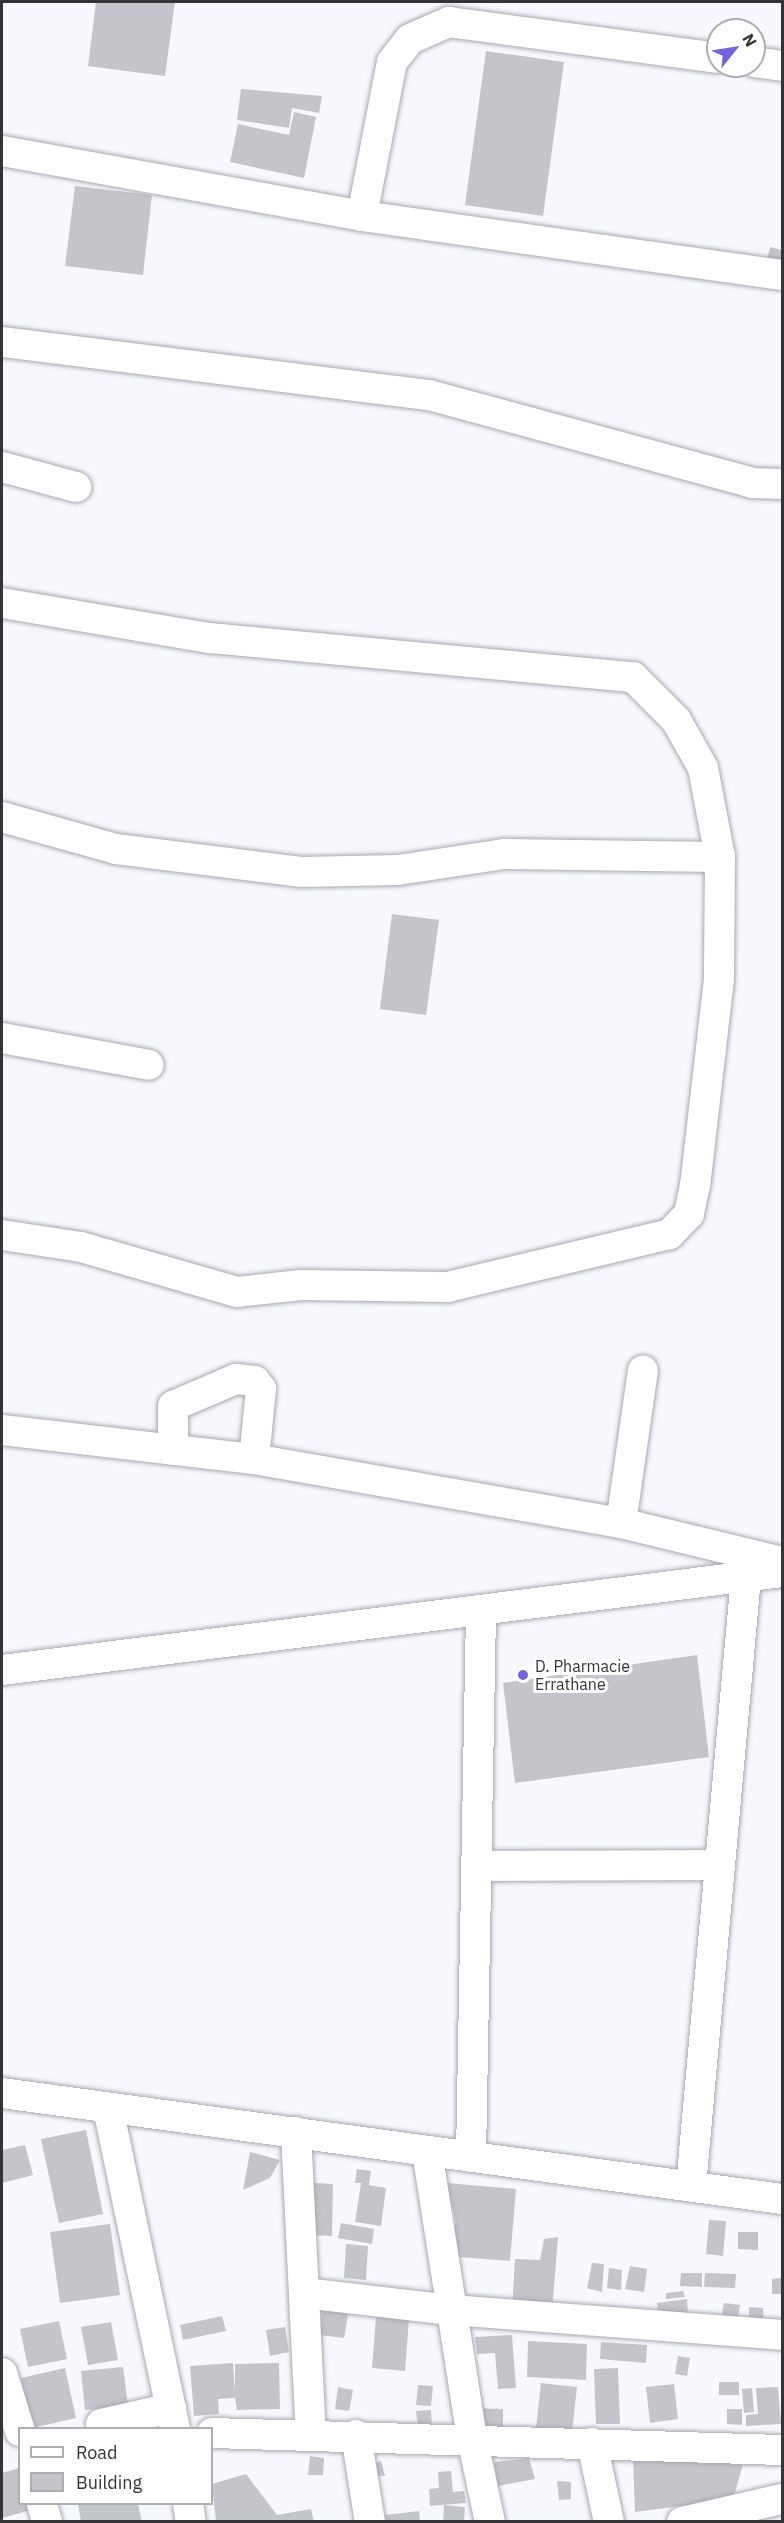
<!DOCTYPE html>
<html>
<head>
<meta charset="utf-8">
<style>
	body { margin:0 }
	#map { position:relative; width:784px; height:2523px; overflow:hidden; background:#f7f7fe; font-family:"IBM Plex Sans",sans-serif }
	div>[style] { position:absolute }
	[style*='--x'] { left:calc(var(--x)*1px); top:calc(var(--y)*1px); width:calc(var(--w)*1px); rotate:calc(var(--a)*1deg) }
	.building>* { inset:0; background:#c4c4cb }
	.roads { filter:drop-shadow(0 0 2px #a8a8ae) drop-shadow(0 0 2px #a8a8ae) }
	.minor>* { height:30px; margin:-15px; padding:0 15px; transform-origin:15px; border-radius:15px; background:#fff }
	.dots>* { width:16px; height:16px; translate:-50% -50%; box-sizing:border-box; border:3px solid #fff; border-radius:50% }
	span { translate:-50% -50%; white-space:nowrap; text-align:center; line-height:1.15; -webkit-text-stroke:6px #fff; paint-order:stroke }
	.poi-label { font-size:16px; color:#343437 }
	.left { translate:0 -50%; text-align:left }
	.frame { position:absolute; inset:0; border:3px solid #343437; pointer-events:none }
	.legend { position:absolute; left:18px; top:2427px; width:195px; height:78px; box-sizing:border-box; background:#fff; border:2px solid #aeaeaf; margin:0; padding:8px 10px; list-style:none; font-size:18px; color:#343437 }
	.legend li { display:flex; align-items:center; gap:12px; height:30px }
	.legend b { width:30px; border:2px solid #aeaeaf }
	.north { position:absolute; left:706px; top:18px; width:60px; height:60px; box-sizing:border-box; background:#fff; border:2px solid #aeaeaf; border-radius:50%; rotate:60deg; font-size:16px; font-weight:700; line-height:24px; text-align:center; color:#343437 }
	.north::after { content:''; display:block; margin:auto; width:21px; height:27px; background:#7463de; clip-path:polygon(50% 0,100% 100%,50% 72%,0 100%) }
</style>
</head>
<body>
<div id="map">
	<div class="building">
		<div style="clip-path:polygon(96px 2px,175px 2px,165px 76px,88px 66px)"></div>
		<div style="clip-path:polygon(486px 51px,564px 62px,543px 216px,465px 205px)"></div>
		<div style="clip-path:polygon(241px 89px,322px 96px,319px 113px,292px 108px,289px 128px,237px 120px)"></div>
		<div style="clip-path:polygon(294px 112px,316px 117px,304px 178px,230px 162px,238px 124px,289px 135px)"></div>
		<div style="clip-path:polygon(75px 186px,152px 195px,143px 275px,65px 266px)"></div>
		<div style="clip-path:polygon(770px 247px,782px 250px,782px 269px,766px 266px)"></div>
		<div style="clip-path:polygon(392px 914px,439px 920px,426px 1015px,380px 1009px)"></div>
		<div style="clip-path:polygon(697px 1655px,709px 1757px,515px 1783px,503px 1683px)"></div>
		<div style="clip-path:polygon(86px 2130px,103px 2214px,59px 2223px,41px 2139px)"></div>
		<div style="clip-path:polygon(25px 2145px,33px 2175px,2px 2183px,2px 2150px)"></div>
		<div style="clip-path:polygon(250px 2152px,280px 2160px,270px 2178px,243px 2190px)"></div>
		<div style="clip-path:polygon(357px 2169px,371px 2171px,369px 2185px,386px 2188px,381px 2226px,355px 2222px,361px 2183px,355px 2183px)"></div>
		<div style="clip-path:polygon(313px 2183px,333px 2184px,332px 2236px,311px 2235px)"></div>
		<div style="clip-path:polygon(447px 2183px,516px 2189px,510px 2261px,446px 2256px,444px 2226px,456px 2224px)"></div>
		<div style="clip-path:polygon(709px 2220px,726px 2221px,723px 2256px,706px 2254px)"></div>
		<div style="clip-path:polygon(341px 2223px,374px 2229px,372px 2244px,338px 2238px)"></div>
		<div style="clip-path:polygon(110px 2224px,120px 2295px,60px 2303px,50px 2232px)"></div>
		<div style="clip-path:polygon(738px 2232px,758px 2232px,758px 2250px,738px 2249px)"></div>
		<div style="clip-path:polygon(558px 2237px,552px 2312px,512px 2310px,515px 2259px,540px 2260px,544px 2239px)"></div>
		<div style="clip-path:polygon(346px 2244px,368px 2246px,366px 2280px,344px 2278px)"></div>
		<div style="clip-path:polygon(592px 2263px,604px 2264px,602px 2292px,587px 2288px)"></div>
		<div style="clip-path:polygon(630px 2266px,647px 2269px,644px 2292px,625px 2289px)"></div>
		<div style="clip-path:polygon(609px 2268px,622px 2270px,621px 2290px,607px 2288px)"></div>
		<div style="clip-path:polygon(681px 2273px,702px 2273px,702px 2287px,680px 2286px)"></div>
		<div style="clip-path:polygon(705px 2273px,736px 2274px,735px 2288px,704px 2287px)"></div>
		<div style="clip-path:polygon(782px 2278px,782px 2294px,772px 2294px,772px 2279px)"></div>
		<div style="clip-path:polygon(683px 2291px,685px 2297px,666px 2299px,666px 2293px)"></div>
		<div style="clip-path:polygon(687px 2299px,688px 2314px,659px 2317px,657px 2303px)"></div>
		<div style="clip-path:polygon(724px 2303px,740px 2305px,737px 2323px,722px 2314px)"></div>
		<div style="clip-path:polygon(324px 2305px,349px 2309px,344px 2338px,319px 2335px)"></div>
		<div style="clip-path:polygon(749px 2307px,763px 2308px,764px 2322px,749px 2322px)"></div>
		<div style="clip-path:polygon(222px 2316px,226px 2331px,183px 2340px,180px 2325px)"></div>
		<div style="clip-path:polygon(376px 2317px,409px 2319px,405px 2371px,372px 2368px)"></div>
		<div style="clip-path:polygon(59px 2321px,67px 2359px,28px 2367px,20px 2329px)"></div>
		<div style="clip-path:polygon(111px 2322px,118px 2360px,88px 2365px,81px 2327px)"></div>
		<div style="clip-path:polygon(285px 2327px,289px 2352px,270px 2356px,266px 2330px)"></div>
		<div style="clip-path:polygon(512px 2335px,516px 2388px,498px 2389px,495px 2353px,477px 2354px,475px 2337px)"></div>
		<div style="clip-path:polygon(528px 2341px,587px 2344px,586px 2380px,527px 2377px)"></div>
		<div style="clip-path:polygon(601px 2342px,647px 2345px,646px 2363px,600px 2359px)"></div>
		<div style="clip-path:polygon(678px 2356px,690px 2358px,687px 2376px,675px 2374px)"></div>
		<div style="clip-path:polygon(233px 2363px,235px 2393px,235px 2364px,279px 2363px,280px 2409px,237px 2410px,235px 2398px,218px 2399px,219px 2414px,194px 2416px,190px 2366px)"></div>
		<div style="clip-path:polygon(123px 2367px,128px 2405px,85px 2410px,81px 2371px)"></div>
		<div style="clip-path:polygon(65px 2368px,76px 2418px,32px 2428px,21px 2378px)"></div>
		<div style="clip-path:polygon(618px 2368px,620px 2424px,596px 2424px,594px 2369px)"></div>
		<div style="clip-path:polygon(719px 2382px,739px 2382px,739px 2395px,719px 2395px)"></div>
		<div style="clip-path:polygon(541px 2383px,577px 2387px,572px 2432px,536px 2428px)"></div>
		<div style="clip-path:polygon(674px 2384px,678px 2419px,650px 2423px,646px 2387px)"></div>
		<div style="clip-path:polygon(418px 2385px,433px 2386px,431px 2406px,416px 2405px)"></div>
		<div style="clip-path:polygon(338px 2387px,353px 2390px,349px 2411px,335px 2409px)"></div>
		<div style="clip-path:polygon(778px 2387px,781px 2424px,746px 2426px,746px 2415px,758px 2414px,756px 2388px)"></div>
		<div style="clip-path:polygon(752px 2388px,754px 2412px,744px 2413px,742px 2389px)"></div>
		<div style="clip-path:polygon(472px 2408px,503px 2409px,503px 2429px,472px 2428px)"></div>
		<div style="clip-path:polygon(727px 2409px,742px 2409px,742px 2425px,727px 2424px)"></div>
		<div style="clip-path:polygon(431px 2410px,432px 2427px,418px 2428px,416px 2411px)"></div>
		<div style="clip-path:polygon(310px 2456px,324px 2458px,323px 2475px,308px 2475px)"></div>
		<div style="clip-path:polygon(529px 2458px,535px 2479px,498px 2486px,494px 2462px)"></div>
		<div style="clip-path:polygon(633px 2459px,743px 2464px,733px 2499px,635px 2512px)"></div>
		<div style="clip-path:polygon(381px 2461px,385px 2476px,372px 2475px,369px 2466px)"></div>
		<div style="clip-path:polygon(19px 2468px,20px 2504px,29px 2504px,31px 2510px,2px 2518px,2px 2473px)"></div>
		<div style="clip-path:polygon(451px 2471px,453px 2492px,464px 2491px,466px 2503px,430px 2506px,429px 2489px,439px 2488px,438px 2472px)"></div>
		<div style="clip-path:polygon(246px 2474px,277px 2515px,311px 2509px,314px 2522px,216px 2522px,212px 2484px)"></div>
		<div style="clip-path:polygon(557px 2481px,571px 2482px,571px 2499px,559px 2500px)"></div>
		<div style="clip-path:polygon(78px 2504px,138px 2504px,142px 2522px,81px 2522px)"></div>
		<div style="clip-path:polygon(444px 2505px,465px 2507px,464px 2522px,443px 2522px)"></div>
		<div style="clip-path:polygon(419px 2511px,420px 2522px,386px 2522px,385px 2515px)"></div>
	</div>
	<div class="roads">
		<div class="minor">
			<div style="--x:754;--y:62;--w:28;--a:8"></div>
			<div style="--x:2;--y:151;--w:366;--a:10.2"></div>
			<div style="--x:362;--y:216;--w:424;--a:8"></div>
			<div style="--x:362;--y:216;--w:157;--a:-79"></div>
			<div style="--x:392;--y:62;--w:29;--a:-52"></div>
			<div style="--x:410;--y:39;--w:43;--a:-23.6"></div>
			<div style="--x:449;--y:22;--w:271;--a:7.6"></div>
			<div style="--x:2;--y:342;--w:430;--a:7.1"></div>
			<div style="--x:429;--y:395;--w:335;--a:15.2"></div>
			<div style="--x:752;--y:483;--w:30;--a:2"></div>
			<div style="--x:2;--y:467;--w:77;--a:15.1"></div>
			<div style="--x:2;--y:603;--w:211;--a:9.6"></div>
			<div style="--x:210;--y:638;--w:425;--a:5.3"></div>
			<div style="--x:633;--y:677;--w:61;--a:45"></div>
			<div style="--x:676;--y:720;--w:55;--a:60.6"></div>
			<div style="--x:703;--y:768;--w:91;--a:79.2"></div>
			<div style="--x:720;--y:857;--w:122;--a:90.5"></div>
			<div style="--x:719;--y:979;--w:207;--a:96.6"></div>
			<div style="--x:695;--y:1185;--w:30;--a:102"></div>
			<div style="--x:689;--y:1214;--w:28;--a:134"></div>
			<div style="--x:670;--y:1234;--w:228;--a:166.6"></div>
			<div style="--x:448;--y:1287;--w:147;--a:-179.2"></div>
			<div style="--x:301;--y:1285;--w:64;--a:173.8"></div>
			<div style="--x:237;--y:1292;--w:162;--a:-163.9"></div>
			<div style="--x:81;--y:1247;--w:80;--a:-171.4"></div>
			<div style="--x:2;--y:817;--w:118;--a:15.7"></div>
			<div style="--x:116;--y:849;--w:186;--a:7.1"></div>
			<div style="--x:301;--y:872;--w:97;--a:-1.2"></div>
			<div style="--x:398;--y:870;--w:107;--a:-8.6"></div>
			<div style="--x:504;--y:854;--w:216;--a:0.8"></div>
			<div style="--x:2;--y:1038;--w:149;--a:10.4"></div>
			<div style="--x:2;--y:1430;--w:254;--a:6.6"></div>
			<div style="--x:254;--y:1459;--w:373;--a:9.9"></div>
			<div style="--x:621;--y:1523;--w:166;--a:13.6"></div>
			<div style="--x:173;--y:1450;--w:44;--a:-90"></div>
			<div style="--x:173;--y:1406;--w:69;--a:-23.2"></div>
			<div style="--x:236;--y:1379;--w:19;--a:6"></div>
			<div style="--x:255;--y:1381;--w:10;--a:53"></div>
			<div style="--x:261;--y:1389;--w:70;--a:95.7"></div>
			<div style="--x:621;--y:1523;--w:154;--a:-81.8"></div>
			<div style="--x:2;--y:1670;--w:786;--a:-7.16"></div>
			<div style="--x:476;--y:1866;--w:244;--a:-0.2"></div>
			<div style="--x:2;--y:2093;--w:787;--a:7.74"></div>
			<div style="--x:108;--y:2108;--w:327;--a:78.2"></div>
			<div style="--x:296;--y:2132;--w:303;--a:87.2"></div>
			<div style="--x:427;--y:2151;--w:291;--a:81.1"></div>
			<div style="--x:472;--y:2438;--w:86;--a:77.9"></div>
			<div style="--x:471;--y:2157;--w:547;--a:-88.95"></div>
			<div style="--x:691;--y:2186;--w:611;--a:-84.84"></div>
			<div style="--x:304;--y:2293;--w:148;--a:6.6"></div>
			<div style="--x:451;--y:2310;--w:332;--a:4.3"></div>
			<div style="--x:2;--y:2373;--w:61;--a:72.8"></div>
			<div style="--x:101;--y:2424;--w:72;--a:-12.9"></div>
			<div style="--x:212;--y:2433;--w:570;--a:1.71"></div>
			<div style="--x:356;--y:2435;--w:88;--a:80.9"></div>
			<div style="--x:592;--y:2443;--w:81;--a:77.9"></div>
			<div style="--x:42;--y:2504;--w:19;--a:74"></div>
			<div style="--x:188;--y:2504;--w:18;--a:81"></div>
			<div style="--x:682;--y:2522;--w:103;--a:-13"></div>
		</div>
	</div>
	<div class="dots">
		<div style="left:523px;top:1675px;background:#7463de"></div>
	</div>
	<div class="poi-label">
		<span class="left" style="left:535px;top:1675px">D. Pharmacie<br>Errathane</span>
	</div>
	<div class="frame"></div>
	<ul class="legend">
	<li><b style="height:8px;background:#fff"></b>Road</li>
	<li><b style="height:16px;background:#c4c4cb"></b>Building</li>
	</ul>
	<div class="north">N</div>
</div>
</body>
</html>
